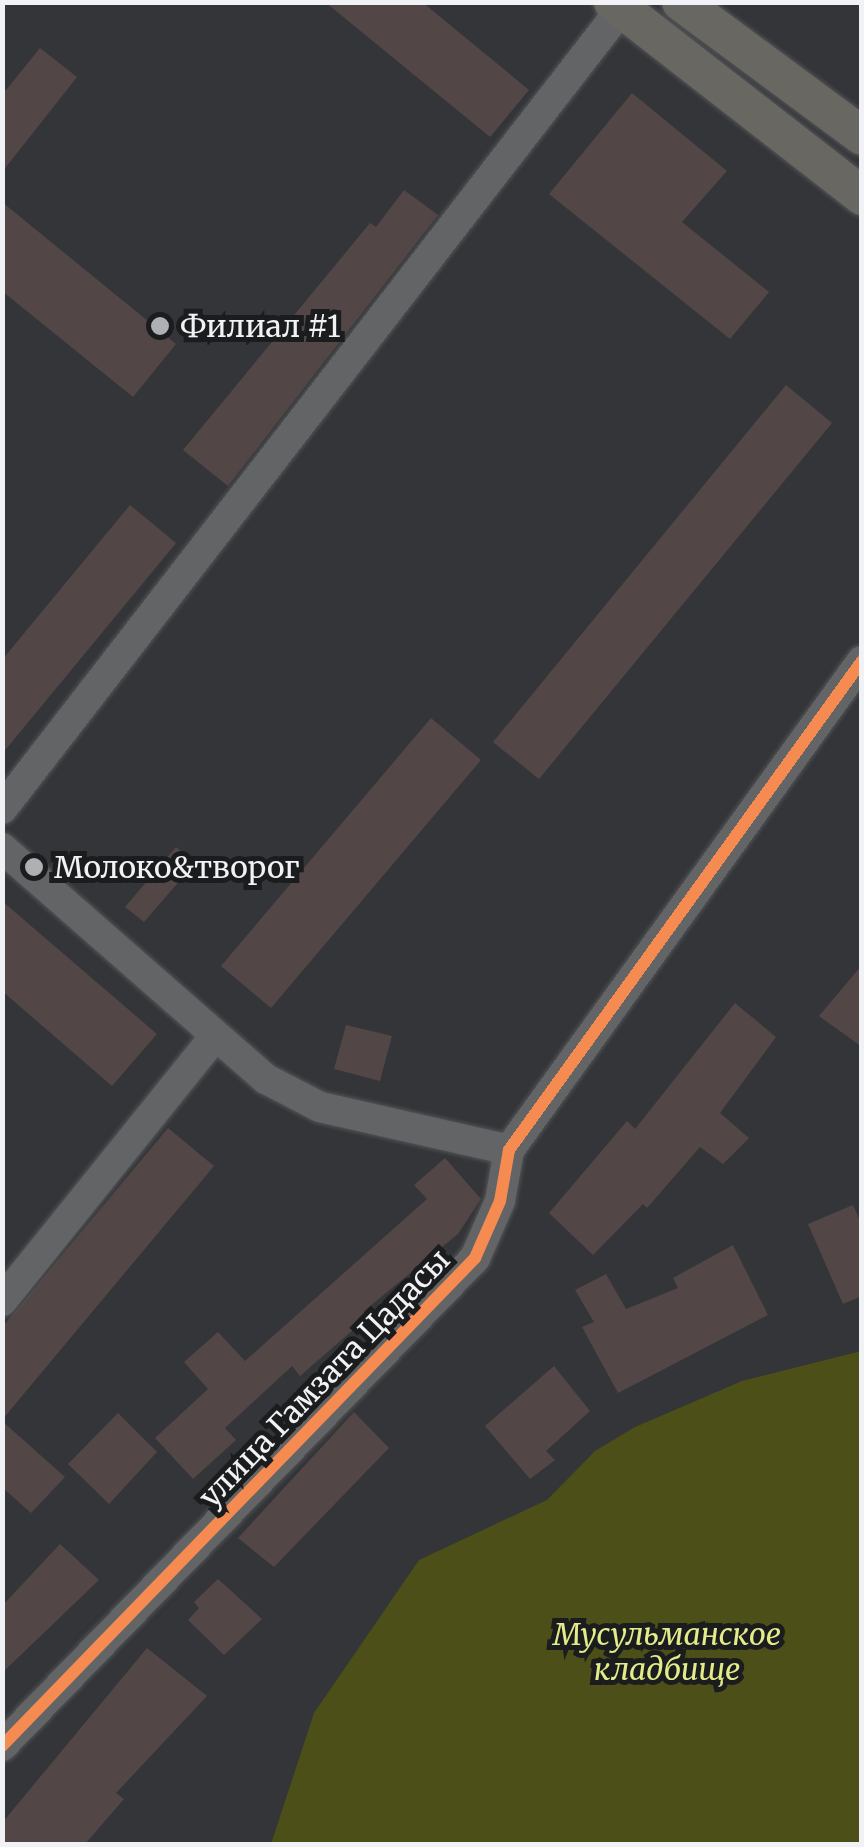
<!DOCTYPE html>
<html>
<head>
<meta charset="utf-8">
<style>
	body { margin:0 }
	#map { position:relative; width:864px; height:1847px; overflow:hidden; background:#343538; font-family:Merriweather,serif }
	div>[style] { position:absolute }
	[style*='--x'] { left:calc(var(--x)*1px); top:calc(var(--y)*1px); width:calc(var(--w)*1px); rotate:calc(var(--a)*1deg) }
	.green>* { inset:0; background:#4c4f17 }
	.building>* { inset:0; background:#524746 }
	.roads { filter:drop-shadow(0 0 2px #535457) drop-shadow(0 0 2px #535457) }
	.minor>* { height:30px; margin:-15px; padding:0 15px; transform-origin:15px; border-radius:15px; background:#636466 }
	.major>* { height:38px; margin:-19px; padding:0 19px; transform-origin:19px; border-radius:19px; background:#696762 }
	.cycleway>* { height:12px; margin:-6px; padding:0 6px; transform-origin:6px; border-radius:6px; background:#f68b52 }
	.dots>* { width:28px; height:28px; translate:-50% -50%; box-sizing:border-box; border:5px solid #1b1c1e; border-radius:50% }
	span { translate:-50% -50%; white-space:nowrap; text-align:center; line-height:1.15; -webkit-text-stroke:10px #1b1c1e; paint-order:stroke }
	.poi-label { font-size:30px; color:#f1f2f5 }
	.left { translate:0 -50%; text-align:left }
	.street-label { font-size:30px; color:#f1f2f5 }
	.park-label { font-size:30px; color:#e4eb89; font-style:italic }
	.frame { position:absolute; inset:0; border:5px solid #f1f2f5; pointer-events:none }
</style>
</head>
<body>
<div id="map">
	<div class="green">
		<div style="clip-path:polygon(861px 1351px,861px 1844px,271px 1844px,314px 1713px,419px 1560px,547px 1500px,595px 1451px,635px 1427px,742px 1381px)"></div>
	</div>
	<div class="building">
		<div style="clip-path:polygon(325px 2px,422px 2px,529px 90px,490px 137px)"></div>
		<div style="clip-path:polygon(40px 48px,77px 77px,2px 172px,2px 95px)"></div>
		<div style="clip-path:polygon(632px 93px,727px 171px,682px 222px,769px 292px,730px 339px,549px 194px)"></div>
		<div style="clip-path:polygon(404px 190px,438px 215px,228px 486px,183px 450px,370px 223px,376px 227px)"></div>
		<div style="clip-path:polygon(2px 202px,176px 344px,133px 397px,2px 291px)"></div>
		<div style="clip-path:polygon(786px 385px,832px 423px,539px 779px,493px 742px)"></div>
		<div style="clip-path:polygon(130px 505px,176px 543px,2px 754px,2px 660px)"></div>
		<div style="clip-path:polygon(431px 718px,481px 760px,271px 1008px,221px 966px)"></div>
		<div style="clip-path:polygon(176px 847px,195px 863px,144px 922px,125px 907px)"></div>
		<div style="clip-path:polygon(2px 901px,157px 1034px,112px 1086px,2px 991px)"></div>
		<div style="clip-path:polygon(862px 965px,862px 1047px,819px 1016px)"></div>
		<div style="clip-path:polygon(735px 1003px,776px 1037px,720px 1113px,749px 1138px,723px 1164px,700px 1147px,647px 1208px,643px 1204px,593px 1255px,549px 1213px,627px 1121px,635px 1129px)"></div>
		<div style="clip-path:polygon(346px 1025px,392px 1036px,380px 1081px,334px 1069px)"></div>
		<div style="clip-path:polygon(168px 1128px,214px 1166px,2px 1420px,2px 1327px)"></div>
		<div style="clip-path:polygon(445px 1158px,481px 1199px,458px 1234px,364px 1311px,368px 1317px,300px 1376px,292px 1366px,225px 1428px,236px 1440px,193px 1479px,155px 1438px,208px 1389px,184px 1362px,218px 1332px,245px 1361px,427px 1199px,414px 1185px)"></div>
		<div style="clip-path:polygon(853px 1205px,862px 1225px,862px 1296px,843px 1304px,808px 1224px)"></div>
		<div style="clip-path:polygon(733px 1245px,768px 1315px,618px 1393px,582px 1327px,594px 1322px,575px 1290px,606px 1274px,626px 1309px,678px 1288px,673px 1278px)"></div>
		<div style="clip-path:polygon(554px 1366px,590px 1411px,546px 1451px,555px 1460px,530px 1479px,485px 1426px)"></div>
		<div style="clip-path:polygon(354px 1412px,389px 1448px,274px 1567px,238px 1538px)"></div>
		<div style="clip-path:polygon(118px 1413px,157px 1452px,109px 1504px,68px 1464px)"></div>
		<div style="clip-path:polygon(2px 1421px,65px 1477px,31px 1513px,2px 1487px)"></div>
		<div style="clip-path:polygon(60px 1544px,99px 1580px,2px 1673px,2px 1606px)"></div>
		<div style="clip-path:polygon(218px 1579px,262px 1619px,224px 1655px,188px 1620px,199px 1608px,194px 1602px)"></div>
		<div style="clip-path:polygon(147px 1648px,207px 1696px,116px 1793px,124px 1799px,85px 1844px,2px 1844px,2px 1823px)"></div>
	</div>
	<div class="roads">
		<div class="minor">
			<div style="--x:2;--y:809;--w:1002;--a:-52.26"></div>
			<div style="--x:2;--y:848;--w:351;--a:41.2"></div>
			<div style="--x:266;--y:1079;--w:61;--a:27.4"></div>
			<div style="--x:320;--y:1107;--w:194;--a:12.8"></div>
			<div style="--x:2;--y:1301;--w:339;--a:-51.2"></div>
			<div style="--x:2;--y:1746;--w:680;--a:-45.89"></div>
			<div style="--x:475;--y:1258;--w:62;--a:-66.3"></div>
			<div style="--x:500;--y:1201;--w:52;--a:-80"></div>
			<div style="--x:509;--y:1150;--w:603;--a:-54.18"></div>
		</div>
		<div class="major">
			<div style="--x:613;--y:2;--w:316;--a:37.9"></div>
			<div style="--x:681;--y:2;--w:225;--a:36.5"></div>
		</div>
	</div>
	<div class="cycleway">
		<div style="--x:2;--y:1746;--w:680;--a:-45.89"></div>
		<div style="--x:475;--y:1258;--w:62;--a:-66.3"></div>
		<div style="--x:500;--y:1201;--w:52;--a:-80"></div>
		<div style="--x:509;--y:1150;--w:603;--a:-54.18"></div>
	</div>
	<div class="dots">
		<div style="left:160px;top:326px;background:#afb0b3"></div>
		<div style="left:34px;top:867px;background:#afb0b3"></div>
	</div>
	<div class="poi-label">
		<span class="left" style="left:180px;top:326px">Филиал #1</span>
		<span class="left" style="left:54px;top:867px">Молоко&amp;творог</span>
	</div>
	<div class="street-label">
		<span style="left:324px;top:1378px;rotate:-46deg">улица Гамзата Цадасы</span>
	</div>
	<div class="park-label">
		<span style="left:667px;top:1651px">Мусульманское<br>кладбище</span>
	</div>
	<div class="frame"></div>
</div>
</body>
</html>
